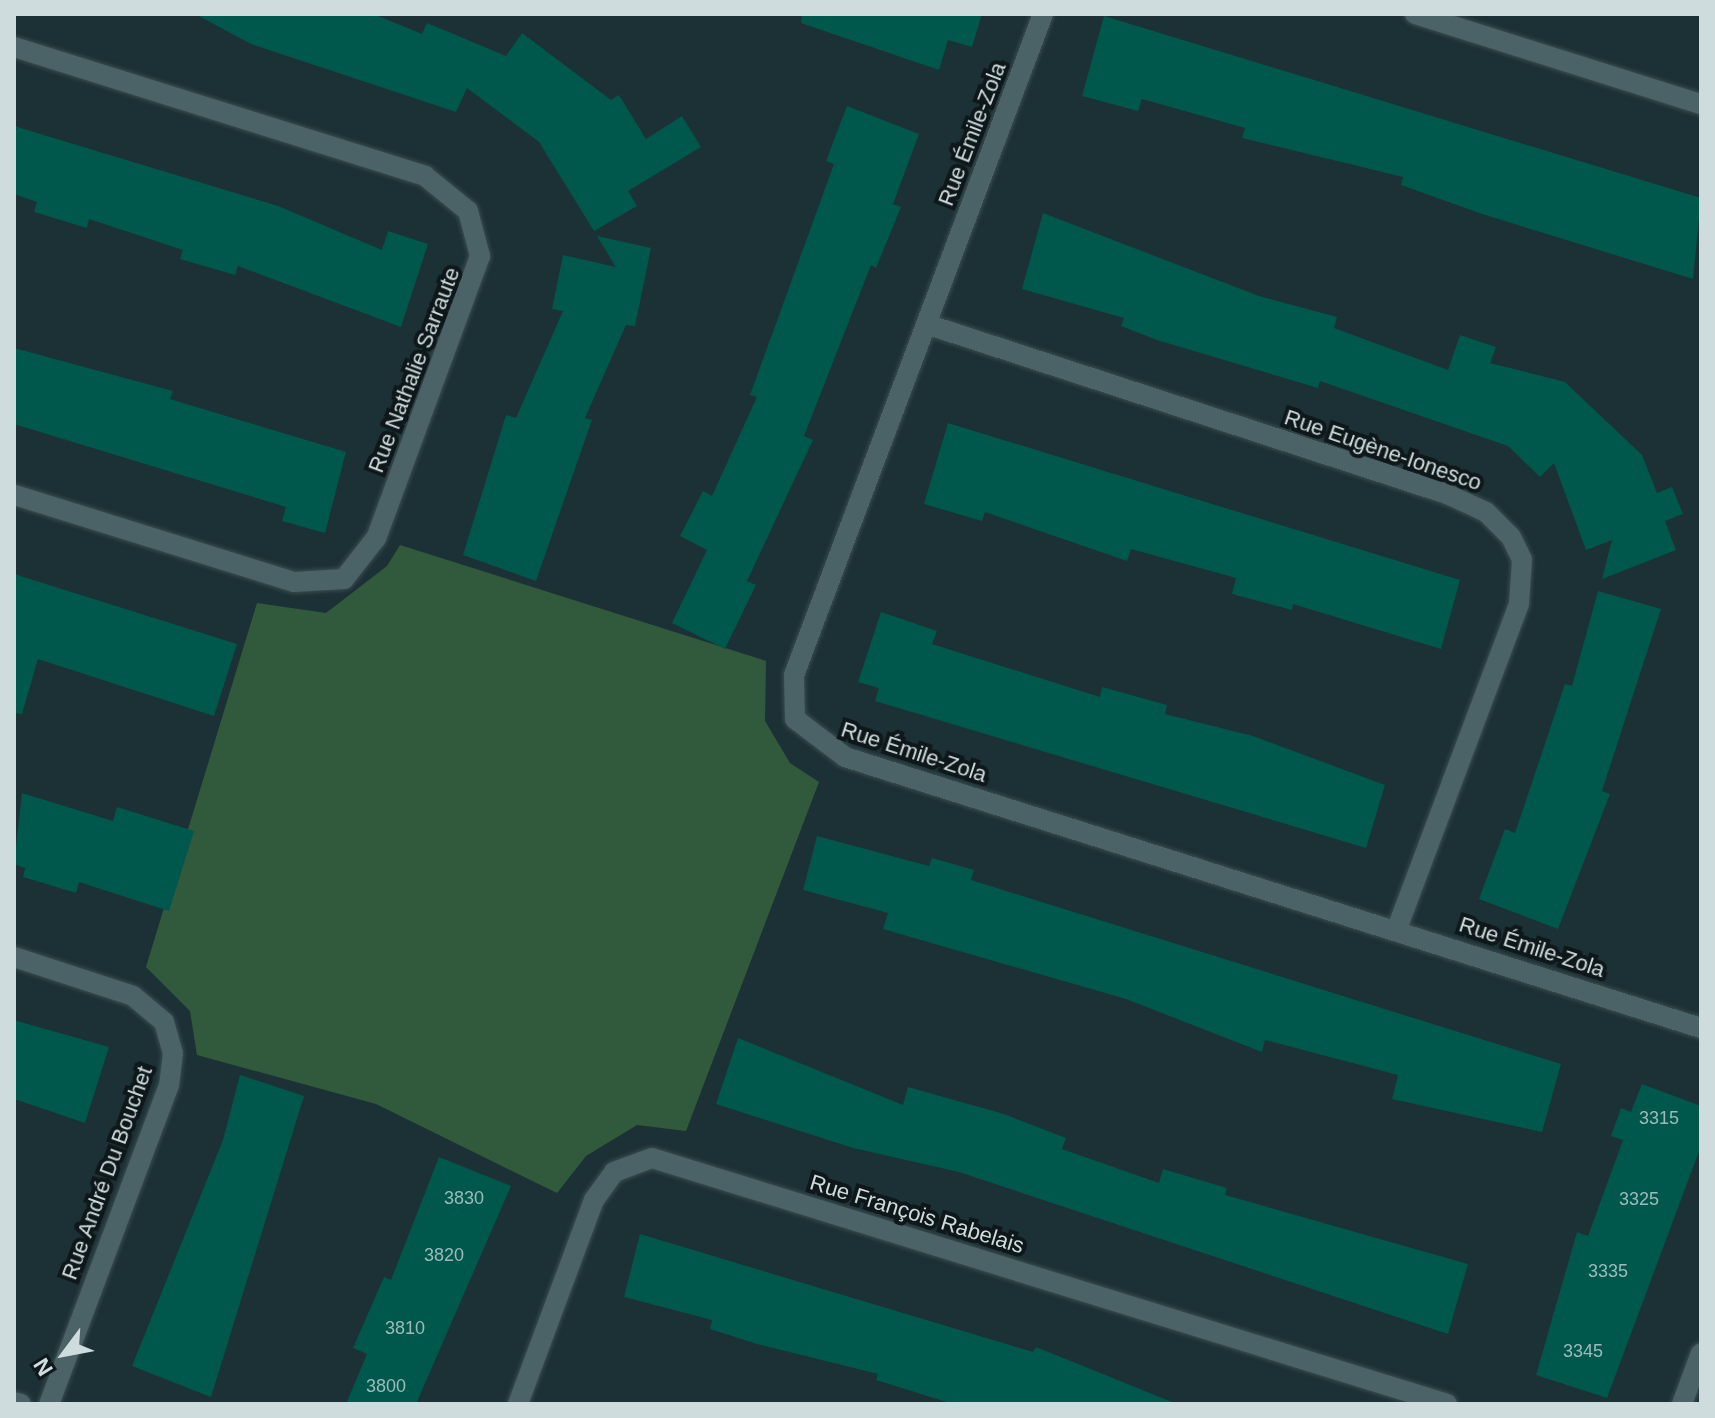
<!DOCTYPE html>
<html>
<head>
<meta charset="utf-8">
<style>
	body { margin:0 }
	#map { position:relative; width:1715px; height:1418px; overflow:hidden; background:#1c3135; font-family:Arial,sans-serif }
	div>[style] { position:absolute }
	[style*='--x'] { left:calc(var(--x)*1px); top:calc(var(--y)*1px); width:calc(var(--w)*1px); rotate:calc(var(--a)*1deg) }
	.green>* { inset:0; background:#315a3c }
	.building>* { inset:0; background:#00574c }
	.roads { filter:drop-shadow(0 0 2px #3a4c4f) drop-shadow(0 0 2px #3a4c4f) }
	.street>* { height:20px; margin:-10px; padding:0 10px; transform-origin:10px; border-radius:10px; background:#4b6266 }
	span { translate:-50% -50%; white-space:nowrap; text-align:center; line-height:1.15; -webkit-text-stroke:8px #0e1719; paint-order:stroke }
	.number-label { font-size:18px; color:#9bbbba }
	.number-label span { -webkit-text-stroke-width:0 }
	.street-label { font-size:22px; color:#cfdcde }
	.frame { position:absolute; inset:0; border:16px solid #cfdcde; pointer-events:none }
	.north { position:absolute; left:24px; top:1314px; width:80px; height:80px; -webkit-text-stroke:6px #0e1719; paint-order:stroke; rotate:238deg; font-size:22px; font-weight:700; line-height:32px; text-align:center; color:#cfdcde }
	.north::after { content:''; display:block; margin:auto; width:28px; height:36px; background:#cfdcde; clip-path:polygon(50% 0,100% 100%,50% 72%,0 100%) }
</style>
</head>
<body>
<div id="map">
	<div class="green">
		<div style="clip-path:polygon(400px 545px,766px 661px,765px 721px,790px 763px,819px 782px,686px 1131px,637px 1125px,586px 1156px,557px 1193px,376px 1104px,197px 1055px,190px 1011px,146px 967px,257px 603px,326px 613px,387px 566px)"></div>
	</div>
	<div class="building">
		<div style="clip-path:polygon(195px 14px,373px 14px,422px 34px,427px 23px,506px 56px,522px 33px,611px 100px,619px 95px,646px 139px,682px 116px,701px 147px,628px 191px,637px 206px,594px 231px,539px 142px,467px 88px,456px 112px,251px 44px)"></div>
		<div style="clip-path:polygon(802px 14px,982px 14px,972px 47px,948px 40px,939px 70px,801px 23px)"></div>
		<div style="clip-path:polygon(1104px 16px,1701px 198px,1693px 279px,1482px 214px,1401px 185px,1403px 177px,1242px 138px,1245px 128px,1142px 99px,1138px 111px,1082px 96px)"></div>
		<div style="clip-path:polygon(847px 106px,919px 134px,893px 204px,901px 207px,876px 268px,871px 265px,804px 436px,813px 440px,747px 581px,756px 585px,725px 649px,672px 623px,707px 550px,680px 536px,703px 491px,712px 496px,757px 397px,750px 395px,834px 164px,826px 161px)"></div>
		<div style="clip-path:polygon(14px 126px,278px 206px,382px 250px,388px 231px,428px 244px,401px 327px,238px 266px,235px 275px,180px 259px,183px 250px,89px 219px,87px 228px,34px 212px,37px 202px,14px 194px)"></div>
		<div style="clip-path:polygon(1043px 213px,1259px 296px,1337px 317px,1334px 328px,1448px 370px,1460px 335px,1496px 347px,1490px 363px,1565px 382px,1642px 455px,1657px 493px,1672px 487px,1683px 514px,1665px 521px,1676px 550px,1602px 579px,1612px 540px,1586px 550px,1554px 463px,1540px 477px,1508px 446px,1320px 381px,1318px 388px,1157px 340px,1121px 326px,1124px 318px,1022px 289px)"></div>
		<div style="clip-path:polygon(597px 236px,651px 248px,635px 326px,626px 325px,585px 418px,592px 420px,536px 581px,463px 555px,506px 415px,516px 418px,563px 311px,552px 309px,563px 255px,616px 267px)"></div>
		<div style="clip-path:polygon(14px 348px,173px 391px,170px 399px,346px 452px,325px 533px,282px 521px,286px 507px,14px 424px)"></div>
		<div style="clip-path:polygon(948px 423px,1460px 580px,1441px 649px,1293px 604px,1292px 610px,1232px 594px,1236px 578px,1131px 549px,1127px 561px,985px 512px,982px 521px,924px 504px)"></div>
		<div style="clip-path:polygon(14px 574px,237px 644px,214px 716px,38px 659px,22px 714px,14px 713px)"></div>
		<div style="clip-path:polygon(1598px 591px,1661px 609px,1602px 791px,1610px 794px,1558px 929px,1479px 899px,1505px 829px,1515px 833px,1565px 684px,1572px 686px)"></div>
		<div style="clip-path:polygon(881px 612px,937px 631px,932px 644px,1100px 697px,1102px 687px,1167px 705px,1165px 714px,1253px 736px,1385px 785px,1366px 848px,875px 701px,879px 688px,858px 682px)"></div>
		<div style="clip-path:polygon(22px 793px,113px 821px,117px 807px,194px 831px,169px 911px,79px 882px,76px 893px,23px 877px,25px 868px,14px 864px)"></div>
		<div style="clip-path:polygon(817px 836px,929px 866px,932px 858px,974px 870px,971px 880px,1561px 1064px,1542px 1132px,1392px 1099px,1398px 1075px,1265px 1040px,1262px 1052px,1126px 999px,883px 929px,888px 913px,803px 890px)"></div>
		<div style="clip-path:polygon(14px 1020px,109px 1047px,85px 1123px,14px 1099px)"></div>
		<div style="clip-path:polygon(738px 1038px,903px 1105px,908px 1087px,1004px 1114px,1066px 1138px,1062px 1149px,1159px 1183px,1163px 1169px,1227px 1188px,1225px 1195px,1468px 1264px,1448px 1334px,959px 1172px,853px 1148px,716px 1104px)"></div>
		<div style="clip-path:polygon(240px 1075px,304px 1096px,211px 1397px,132px 1366px,223px 1140px)"></div>
		<div style="clip-path:polygon(1642px 1084px,1701px 1106px,1701px 1146px,1607px 1398px,1536px 1375px,1577px 1232px,1588px 1236px,1623px 1140px,1611px 1136px,1621px 1108px,1631px 1112px)"></div>
		<div style="clip-path:polygon(439px 1157px,511px 1186px,416px 1404px,346px 1404px,367px 1354px,353px 1348px,384px 1277px,391px 1280px)"></div>
		<div style="clip-path:polygon(640px 1234px,1033px 1352px,1036px 1347px,1177px 1404px,953px 1404px,876px 1380px,878px 1374px,757px 1344px,710px 1329px,712px 1320px,624px 1297px)"></div>
	</div>
	<div class="roads">
		<div class="street">
			<div style="--x:1043;--y:14;--w:706;--a:110.64"></div>
			<div style="--x:794;--y:675;--w:44;--a:88.7"></div>
			<div style="--x:795;--y:719;--w:63;--a:37.2"></div>
			<div style="--x:845;--y:757;--w:898;--a:17.57"></div>
			<div style="--x:1415;--y:14;--w:300;--a:17.5"></div>
			<div style="--x:14;--y:47;--w:431;--a:17.4"></div>
			<div style="--x:425;--y:176;--w:55;--a:39.1"></div>
			<div style="--x:468;--y:211;--w:47;--a:75.1"></div>
			<div style="--x:480;--y:256;--w:301;--a:110.2"></div>
			<div style="--x:376;--y:538;--w:52;--a:128"></div>
			<div style="--x:344;--y:579;--w:50;--a:176.6"></div>
			<div style="--x:294;--y:582;--w:293;--a:-162.7"></div>
			<div style="--x:926;--y:324;--w:548;--a:18.07"></div>
			<div style="--x:1447;--y:494;--w:43;--a:24.8"></div>
			<div style="--x:1486;--y:512;--w:35;--a:45"></div>
			<div style="--x:1511;--y:537;--w:25;--a:64"></div>
			<div style="--x:1522;--y:560;--w:44;--a:93.9"></div>
			<div style="--x:1519;--y:604;--w:346;--a:110.6"></div>
			<div style="--x:14;--y:957;--w:125;--a:18.1"></div>
			<div style="--x:133;--y:996;--w:40;--a:40"></div>
			<div style="--x:164;--y:1022;--w:32;--a:74"></div>
			<div style="--x:173;--y:1053;--w:32;--a:97"></div>
			<div style="--x:169;--y:1085;--w:341;--a:110.6"></div>
			<div style="--x:14;--y:1402;--w:7;--a:16"></div>
			<div style="--x:518;--y:1404;--w:218;--a:-69.6"></div>
			<div style="--x:594;--y:1200;--w:34;--a:-54"></div>
			<div style="--x:614;--y:1172;--w:40;--a:-20.2"></div>
			<div style="--x:652;--y:1158;--w:832;--a:17.19"></div>
			<div style="--x:1682;--y:1404;--w:54;--a:-69.6"></div>
		</div>
	</div>
	<div class="number-label">
		<span style="left:1659px;top:1118px">3315</span>
		<span style="left:464px;top:1198px">3830</span>
		<span style="left:1639px;top:1199px">3325</span>
		<span style="left:444px;top:1255px">3820</span>
		<span style="left:1608px;top:1271px">3335</span>
		<span style="left:405px;top:1328px">3810</span>
		<span style="left:1583px;top:1351px">3345</span>
		<span style="left:386px;top:1386px">3800</span>
	</div>
	<div class="street-label">
		<span style="left:972px;top:134px;rotate:-69deg">Rue Émile-Zola</span>
		<span style="left:414px;top:370px;rotate:-69deg">Rue Nathalie Sarraute</span>
		<span style="left:1383px;top:450px;rotate:19deg">Rue Eugène-Ionesco</span>
		<span style="left:914px;top:752px;rotate:18deg">Rue Émile-Zola</span>
		<span style="left:1532px;top:947px;rotate:18deg">Rue Émile-Zola</span>
		<span style="left:107px;top:1173px;rotate:-70deg">Rue André Du Bouchet</span>
		<span style="left:917px;top:1214px;rotate:17deg">Rue François Rabelais</span>
	</div>
	<div class="frame"></div>
	<div class="north">N</div>
</div>
</body>
</html>
